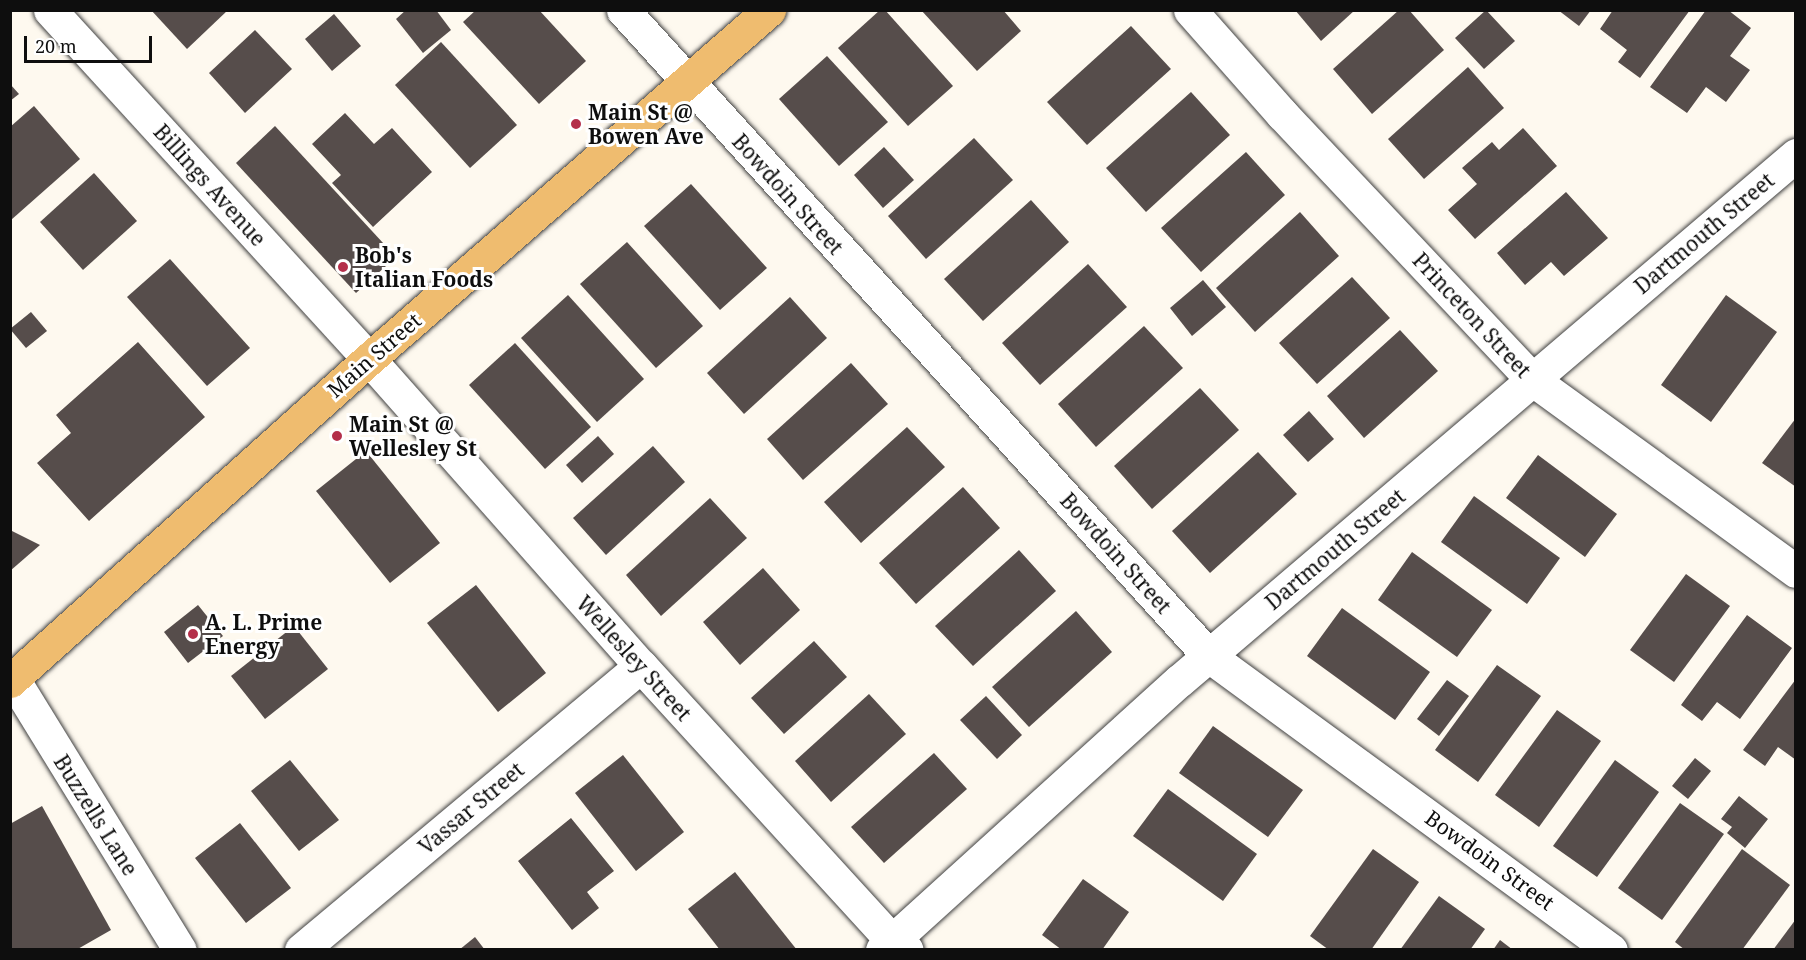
<!DOCTYPE html>
<html>
<head>
<meta charset="utf-8">
<style>
	body { margin:0 }
	#map { position:relative; width:1806px; height:960px; overflow:hidden; background:#fef9ef; font-family:"Noto Serif",serif }
	div>[style] { position:absolute }
	[style*='--x'] { left:calc(var(--x)*1px); top:calc(var(--y)*1px); width:calc(var(--w)*1px); rotate:calc(var(--a)*1deg) }
	.building>* { inset:0; background:#564d4b }
	.roads { filter:drop-shadow(0 0 2px #414141) drop-shadow(0 0 2px #414141) }
	.minor>* { height:33px; margin:-16.5px; padding:0 16.5px; transform-origin:16.5px; border-radius:16.5px; background:#fff }
	.major>* { height:33px; margin:-16.5px; padding:0 16.5px; transform-origin:16.5px; border-radius:16.5px; background:#efbc6f }
	.dots>* { width:16px; height:16px; translate:-50% -50%; box-sizing:border-box; border:3px solid #fff; border-radius:50% }
	span { translate:-50% -50%; white-space:nowrap; text-align:center; line-height:1.15; -webkit-text-stroke:6px #fff; paint-order:stroke }
	.poi-label { font-size:21px; color:#0e0e0e; font-weight:700 }
	.left { translate:0 -50%; text-align:left }
	.street-label { font-size:21px; color:#0e0e0e }
	.frame { position:absolute; inset:0; border:12px solid #0e0e0e; pointer-events:none }
	.scale { position:absolute; left:24px; top:36px; width:128px; height:27px; box-sizing:border-box; border:3px solid #0e0e0e; border-top:0; padding-left:8px; font-size:18px; line-height:21px; white-space:nowrap; color:#0e0e0e; -webkit-text-stroke:4px #fff; paint-order:stroke }
</style>
</head>
<body>
<div id="map">
	<div class="building">
		<div style="clip-path:polygon(151px 10px,228px 10px,187px 49px)"></div>
		<div style="clip-path:polygon(406px 10px,436px 10px,451px 30px,423px 53px,396px 19px)"></div>
		<div style="clip-path:polygon(476px 10px,539px 10px,586px 61px,539px 104px,463px 22px)"></div>
		<div style="clip-path:polygon(880px 10px,885px 10px,953px 86px,908px 126px,838px 48px)"></div>
		<div style="clip-path:polygon(921px 10px,1003px 10px,1021px 31px,977px 71px)"></div>
		<div style="clip-path:polygon(1295px 10px,1355px 10px,1321px 41px)"></div>
		<div style="clip-path:polygon(1399px 10px,1409px 10px,1444px 50px,1372px 114px,1333px 69px)"></div>
		<div style="clip-path:polygon(1486px 10px,1515px 41px,1484px 69px,1455px 38px)"></div>
		<div style="clip-path:polygon(1558px 10px,1591px 10px,1579px 26px)"></div>
		<div style="clip-path:polygon(1613px 10px,1690px 10px,1640px 78px,1618px 62px,1627px 50px,1600px 29px)"></div>
		<div style="clip-path:polygon(1706px 10px,1728px 10px,1751px 28px,1730px 56px,1750px 70px,1726px 102px,1706px 87px,1687px 113px,1650px 87px)"></div>
		<div style="clip-path:polygon(334px 14px,361px 46px,332px 71px,305px 39px)"></div>
		<div style="clip-path:polygon(1131px 26px,1171px 69px,1087px 145px,1047px 102px)"></div>
		<div style="clip-path:polygon(255px 30px,292px 69px,245px 113px,209px 73px)"></div>
		<div style="clip-path:polygon(441px 42px,517px 125px,470px 168px,395px 85px)"></div>
		<div style="clip-path:polygon(827px 56px,888px 122px,839px 166px,779px 99px)"></div>
		<div style="clip-path:polygon(1468px 67px,1504px 108px,1424px 179px,1388px 139px)"></div>
		<div style="clip-path:polygon(10px 84px,19px 94px,10px 101px)"></div>
		<div style="clip-path:polygon(1191px 92px,1230px 135px,1146px 212px,1106px 168px)"></div>
		<div style="clip-path:polygon(34px 106px,80px 159px,11px 220px,10px 127px)"></div>
		<div style="clip-path:polygon(345px 113px,374px 144px,392px 128px,432px 172px,373px 227px,332px 183px,341px 175px,312px 144px)"></div>
		<div style="clip-path:polygon(275px 126px,396px 257px,356px 293px,236px 163px)"></div>
		<div style="clip-path:polygon(1523px 128px,1557px 166px,1475px 239px,1448px 210px,1477px 184px,1462px 168px,1492px 142px,1499px 150px)"></div>
		<div style="clip-path:polygon(974px 138px,1013px 180px,926px 259px,888px 216px)"></div>
		<div style="clip-path:polygon(884px 147px,914px 180px,883px 208px,854px 175px)"></div>
		<div style="clip-path:polygon(1246px 152px,1285px 195px,1201px 272px,1161px 228px)"></div>
		<div style="clip-path:polygon(94px 173px,137px 221px,83px 270px,40px 222px)"></div>
		<div style="clip-path:polygon(691px 184px,767px 268px,720px 310px,644px 226px)"></div>
		<div style="clip-path:polygon(1566px 192px,1608px 238px,1564px 276px,1551px 262px,1525px 285px,1497px 253px)"></div>
		<div style="clip-path:polygon(1031px 200px,1069px 242px,983px 321px,944px 279px)"></div>
		<div style="clip-path:polygon(1300px 212px,1339px 256px,1255px 332px,1216px 288px)"></div>
		<div style="clip-path:polygon(627px 242px,703px 326px,656px 368px,580px 284px)"></div>
		<div style="clip-path:polygon(170px 259px,250px 348px,207px 386px,127px 297px)"></div>
		<div style="clip-path:polygon(1088px 264px,1127px 307px,1040px 385px,1002px 343px)"></div>
		<div style="clip-path:polygon(1352px 277px,1390px 318px,1317px 384px,1279px 343px)"></div>
		<div style="clip-path:polygon(1203px 280px,1226px 307px,1192px 336px,1170px 308px)"></div>
		<div style="clip-path:polygon(568px 295px,644px 379px,597px 422px,521px 338px)"></div>
		<div style="clip-path:polygon(1726px 295px,1777px 332px,1711px 422px,1661px 385px)"></div>
		<div style="clip-path:polygon(790px 297px,827px 338px,744px 414px,707px 373px)"></div>
		<div style="clip-path:polygon(31px 312px,47px 331px,26px 348px,10px 329px)"></div>
		<div style="clip-path:polygon(1144px 326px,1183px 368px,1096px 447px,1058px 404px)"></div>
		<div style="clip-path:polygon(1400px 330px,1438px 371px,1364px 438px,1327px 396px)"></div>
		<div style="clip-path:polygon(138px 342px,205px 417px,89px 521px,37px 463px,71px 433px,56px 415px)"></div>
		<div style="clip-path:polygon(515px 343px,591px 427px,545px 469px,469px 385px)"></div>
		<div style="clip-path:polygon(851px 363px,888px 404px,803px 480px,767px 439px)"></div>
		<div style="clip-path:polygon(1200px 388px,1239px 430px,1152px 509px,1114px 466px)"></div>
		<div style="clip-path:polygon(1309px 411px,1334px 439px,1308px 462px,1283px 435px)"></div>
		<div style="clip-path:polygon(1796px 418px,1796px 487px,1762px 463px)"></div>
		<div style="clip-path:polygon(907px 427px,945px 467px,861px 543px,824px 502px)"></div>
		<div style="clip-path:polygon(598px 436px,614px 454px,582px 483px,566px 465px)"></div>
		<div style="clip-path:polygon(653px 446px,685px 482px,606px 555px,573px 518px)"></div>
		<div style="clip-path:polygon(366px 451px,440px 543px,390px 583px,316px 491px)"></div>
		<div style="clip-path:polygon(1258px 452px,1297px 494px,1210px 573px,1172px 531px)"></div>
		<div style="clip-path:polygon(1538px 455px,1617px 514px,1585px 557px,1506px 498px)"></div>
		<div style="clip-path:polygon(963px 487px,1000px 528px,916px 604px,879px 563px)"></div>
		<div style="clip-path:polygon(1474px 496px,1560px 558px,1527px 604px,1441px 542px)"></div>
		<div style="clip-path:polygon(710px 498px,747px 538px,661px 616px,626px 575px)"></div>
		<div style="clip-path:polygon(10px 530px,40px 545px,10px 571px)"></div>
		<div style="clip-path:polygon(1019px 550px,1056px 591px,973px 666px,935px 626px)"></div>
		<div style="clip-path:polygon(1412px 552px,1492px 610px,1457px 657px,1378px 600px)"></div>
		<div style="clip-path:polygon(763px 568px,800px 610px,740px 665px,703px 622px)"></div>
		<div style="clip-path:polygon(1686px 574px,1730px 606px,1674px 682px,1630px 650px)"></div>
		<div style="clip-path:polygon(476px 585px,546px 673px,498px 712px,427px 623px)"></div>
		<div style="clip-path:polygon(198px 605px,223px 636px,188px 663px,164px 632px)"></div>
		<div style="clip-path:polygon(1342px 608px,1430px 672px,1395px 720px,1307px 656px)"></div>
		<div style="clip-path:polygon(1076px 611px,1112px 652px,1029px 727px,992px 687px)"></div>
		<div style="clip-path:polygon(1747px 615px,1792px 648px,1740px 719px,1717px 702px,1702px 721px,1681px 705px)"></div>
		<div style="clip-path:polygon(294px 626px,328px 669px,265px 719px,231px 676px)"></div>
		<div style="clip-path:polygon(814px 641px,847px 677px,784px 734px,751px 698px)"></div>
		<div style="clip-path:polygon(1497px 665px,1541px 696px,1478px 782px,1435px 750px)"></div>
		<div style="clip-path:polygon(1796px 679px,1796px 760px,1778px 747px,1765px 766px,1743px 750px)"></div>
		<div style="clip-path:polygon(1447px 680px,1469px 696px,1439px 736px,1417px 719px)"></div>
		<div style="clip-path:polygon(869px 694px,906px 734px,831px 802px,795px 761px)"></div>
		<div style="clip-path:polygon(986px 696px,1022px 735px,997px 759px,960px 720px)"></div>
		<div style="clip-path:polygon(1557px 710px,1601px 741px,1539px 827px,1495px 795px)"></div>
		<div style="clip-path:polygon(1213px 726px,1303px 790px,1268px 837px,1179px 773px)"></div>
		<div style="clip-path:polygon(934px 753px,967px 789px,884px 863px,851px 827px)"></div>
		<div style="clip-path:polygon(623px 755px,684px 832px,636px 871px,575px 793px)"></div>
		<div style="clip-path:polygon(1695px 758px,1711px 771px,1688px 799px,1672px 786px)"></div>
		<div style="clip-path:polygon(290px 760px,339px 820px,299px 851px,251px 791px)"></div>
		<div style="clip-path:polygon(1615px 760px,1659px 792px,1597px 877px,1553px 846px)"></div>
		<div style="clip-path:polygon(1168px 789px,1257px 854px,1223px 901px,1133px 836px)"></div>
		<div style="clip-path:polygon(1739px 796px,1768px 819px,1745px 848px,1727px 833px,1732px 827px,1721px 819px)"></div>
		<div style="clip-path:polygon(1680px 803px,1724px 834px,1662px 920px,1618px 888px)"></div>
		<div style="clip-path:polygon(42px 806px,111px 930px,76px 950px,10px 950px,10px 824px)"></div>
		<div style="clip-path:polygon(571px 818px,614px 871px,587px 892px,599px 908px,572px 930px,518px 861px)"></div>
		<div style="clip-path:polygon(240px 823px,291px 888px,246px 923px,195px 858px)"></div>
		<div style="clip-path:polygon(1373px 849px,1419px 882px,1371px 950px,1329px 950px,1310px 936px)"></div>
		<div style="clip-path:polygon(1742px 849px,1790px 885px,1742px 950px,1685px 950px,1675px 942px)"></div>
		<div style="clip-path:polygon(735px 872px,797px 950px,720px 950px,688px 909px)"></div>
		<div style="clip-path:polygon(1083px 879px,1129px 912px,1102px 950px,1062px 950px,1042px 935px)"></div>
		<div style="clip-path:polygon(1439px 896px,1485px 929px,1470px 950px,1400px 950px)"></div>
		<div style="clip-path:polygon(1796px 919px,1796px 950px,1773px 950px)"></div>
		<div style="clip-path:polygon(475px 937px,485px 950px,459px 950px)"></div>
		<div style="clip-path:polygon(1500px 940px,1513px 950px,1493px 950px)"></div>
	</div>
	<div class="roads">
		<div class="minor">
			<div style="--x:50;--y:10;--w:473;--a:47.6"></div>
			<div style="--x:369;--y:359;--w:410;--a:48.5"></div>
			<div style="--x:641;--y:666;--w:372;--a:47.6"></div>
			<div style="--x:892;--y:941;--w:17;--a:31"></div>
			<div style="--x:623;--y:10;--w:872;--a:47.79"></div>
			<div style="--x:1209;--y:656;--w:498;--a:36.2"></div>
			<div style="--x:1190;--y:10;--w:139;--a:48.5"></div>
			<div style="--x:1282;--y:114;--w:366;--a:46.7"></div>
			<div style="--x:1533;--y:380;--w:325;--a:36"></div>
			<div style="--x:13;--y:679;--w:318;--a:58.4"></div>
			<div style="--x:301;--y:950;--w:443;--a:-39.9"></div>
			<div style="--x:882;--y:950;--w:401;--a:-42.2"></div>
			<div style="--x:1179;--y:681;--w:811;--a:-40.45"></div>
		</div>
		<div class="major">
			<div style="--x:10;--y:681;--w:482;--a:-41.9"></div>
			<div style="--x:369;--y:359;--w:531;--a:-41.1"></div>
		</div>
	</div>
	<div class="dots">
		<div style="left:576px;top:124px;background:#b42f4a"></div>
		<div style="left:343px;top:267px;background:#b42f4a"></div>
		<div style="left:337px;top:436px;background:#b42f4a"></div>
		<div style="left:193px;top:634px;background:#b42f4a"></div>
	</div>
	<div class="poi-label">
		<span class="left" style="left:588px;top:124px">Main St @<br>Bowen Ave</span>
		<span class="left" style="left:355px;top:267px">Bob's<br>Italian Foods</span>
		<span class="left" style="left:349px;top:436px">Main St @<br>Wellesley St</span>
		<span class="left" style="left:205px;top:634px">A. L. Prime<br>Energy</span>
	</div>
	<div class="street-label">
		<span style="left:210px;top:185px;rotate:48deg">Billings Avenue</span>
		<span style="left:788px;top:194px;rotate:48deg">Bowdoin Street</span>
		<span style="left:1704px;top:233px;rotate:-40deg">Dartmouth Street</span>
		<span style="left:1472px;top:315px;rotate:47deg">Princeton Street</span>
		<span style="left:374px;top:355px;rotate:-41deg">Main Street</span>
		<span style="left:1335px;top:549px;rotate:-40deg">Dartmouth Street</span>
		<span style="left:1116px;top:553px;rotate:48deg">Bowdoin Street</span>
		<span style="left:634px;top:658px;rotate:48deg">Wellesley Street</span>
		<span style="left:471px;top:808px;rotate:-40deg">Vassar Street</span>
		<span style="left:96px;top:815px;rotate:58deg">Buzzells Lane</span>
		<span style="left:1490px;top:860px;rotate:36deg">Bowdoin Street</span>
	</div>
	<div class="frame"></div>
	<div class="scale">20 m</div>
</div>
</body>
</html>
